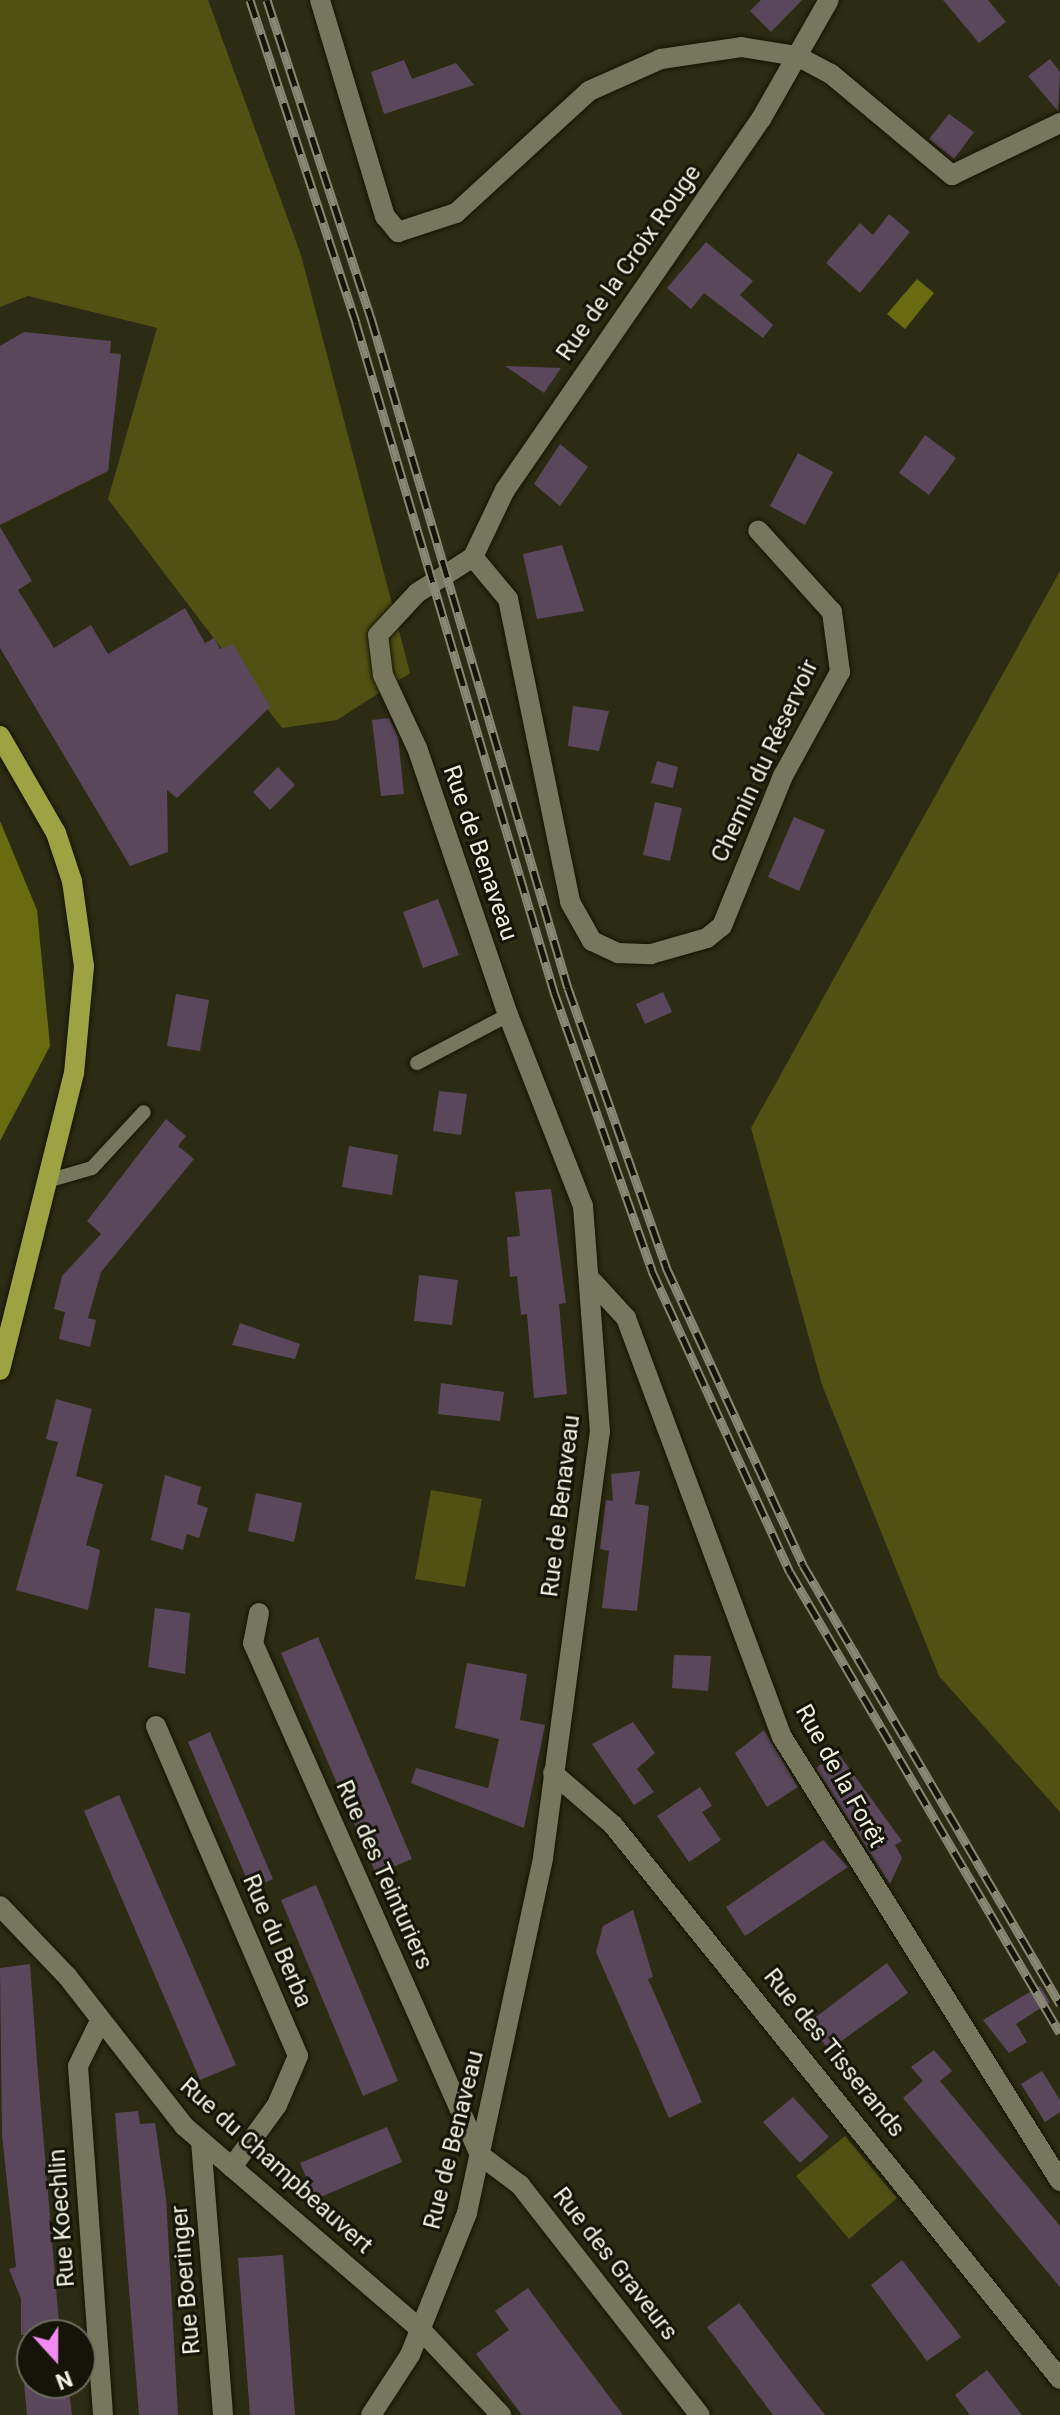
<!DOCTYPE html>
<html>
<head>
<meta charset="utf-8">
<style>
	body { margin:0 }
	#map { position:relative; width:1060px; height:2415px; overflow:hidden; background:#2c2c14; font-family:Roboto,sans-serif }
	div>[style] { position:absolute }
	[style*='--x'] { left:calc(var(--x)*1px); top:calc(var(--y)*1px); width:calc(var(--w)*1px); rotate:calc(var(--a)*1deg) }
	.green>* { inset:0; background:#505113 }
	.water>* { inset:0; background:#6a6b11 }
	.building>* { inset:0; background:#5b475b }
	.roads { filter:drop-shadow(0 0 2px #141500) drop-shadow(0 0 2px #141500) }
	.service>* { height:14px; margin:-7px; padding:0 7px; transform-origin:7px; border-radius:7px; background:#76775c }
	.minor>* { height:20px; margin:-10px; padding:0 10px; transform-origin:10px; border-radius:10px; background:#76775c }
	.tertiary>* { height:20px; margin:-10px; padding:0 10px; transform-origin:10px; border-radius:10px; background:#76775c }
	.primary>* { height:20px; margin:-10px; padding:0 10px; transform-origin:10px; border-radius:10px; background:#9fa243 }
	.rail>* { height:9px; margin-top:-4.5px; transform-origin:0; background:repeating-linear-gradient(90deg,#141409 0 18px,#888874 0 36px); box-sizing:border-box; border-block:2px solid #888874 }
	span { translate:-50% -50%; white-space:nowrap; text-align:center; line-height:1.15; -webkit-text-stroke:6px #141409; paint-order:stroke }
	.street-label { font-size:24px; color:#eff0e1 }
	.north { position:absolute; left:16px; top:2319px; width:80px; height:80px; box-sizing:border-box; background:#141409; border:2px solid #6c6c5f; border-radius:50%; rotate:159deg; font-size:22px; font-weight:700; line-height:32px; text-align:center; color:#eff0e1 }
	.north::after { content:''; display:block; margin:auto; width:28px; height:36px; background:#f28af3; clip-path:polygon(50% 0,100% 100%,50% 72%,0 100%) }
</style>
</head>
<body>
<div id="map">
	<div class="green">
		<div style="clip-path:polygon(0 0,208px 0,301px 255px,410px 673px,337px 720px,282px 728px,108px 499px,157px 328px,28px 296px,0 307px)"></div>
		<div style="clip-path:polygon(1060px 571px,1060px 1812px,939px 1676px,822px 1385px,751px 1128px)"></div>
		<div style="clip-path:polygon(431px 1490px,482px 1499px,465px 1587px,415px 1579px)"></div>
		<div style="clip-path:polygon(845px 2136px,897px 2198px,849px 2239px,796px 2176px)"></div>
	</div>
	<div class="water">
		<div style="clip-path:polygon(917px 279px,934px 293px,905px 329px,887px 314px)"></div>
		<div style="clip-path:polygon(0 821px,37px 910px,50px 1046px,0 1141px)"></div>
	</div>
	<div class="building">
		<div style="clip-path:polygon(761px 0,802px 0,771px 32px,750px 11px)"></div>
		<div style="clip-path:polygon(943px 0,988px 0,1006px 22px,979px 43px)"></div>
		<div style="clip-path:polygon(1050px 59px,1060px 72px,1058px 111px,1028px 76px)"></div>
		<div style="clip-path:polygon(404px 60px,412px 79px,456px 63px,474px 85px,384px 114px,371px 72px)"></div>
		<div style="clip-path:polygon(949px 114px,974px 132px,954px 159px,929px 139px)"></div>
		<div style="clip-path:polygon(889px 214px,910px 232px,860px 293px,826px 263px,860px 223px,873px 235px)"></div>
		<div style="clip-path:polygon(706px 242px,753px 281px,740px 295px,773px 325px,763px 338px,704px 293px,691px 309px,667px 288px)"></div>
		<div style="clip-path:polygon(24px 332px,111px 341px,110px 353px,121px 354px,108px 471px,0 525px,0 346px)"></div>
		<div style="clip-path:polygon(505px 366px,561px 368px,544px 393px)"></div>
		<div style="clip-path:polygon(925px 435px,956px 458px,929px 495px,899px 473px)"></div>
		<div style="clip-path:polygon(560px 444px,588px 467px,560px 506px,534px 484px)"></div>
		<div style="clip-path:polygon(798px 453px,833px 472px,805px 525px,770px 506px)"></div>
		<div style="clip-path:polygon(0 527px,32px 581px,18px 590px,54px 648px,91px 625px,108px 654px,185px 608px,205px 643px,214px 638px,220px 649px,233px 644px,270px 707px,177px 798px,167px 790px,168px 852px,130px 866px,0 648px)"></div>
		<div style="clip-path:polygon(562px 545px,584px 611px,537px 619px,523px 554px)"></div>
		<div style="clip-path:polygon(573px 706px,609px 711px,599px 751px,568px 746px)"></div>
		<div style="clip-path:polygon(389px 718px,398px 737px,404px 794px,381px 796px,372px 720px)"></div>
		<div style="clip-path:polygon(657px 761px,678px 767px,673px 788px,651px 783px)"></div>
		<div style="clip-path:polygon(278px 767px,295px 785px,270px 810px,253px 792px)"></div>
		<div style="clip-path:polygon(655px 802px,682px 808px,670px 861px,643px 855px)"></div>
		<div style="clip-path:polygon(794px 817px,825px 830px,799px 891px,768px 877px)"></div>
		<div style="clip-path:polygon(438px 899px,459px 955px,423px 968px,403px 912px)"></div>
		<div style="clip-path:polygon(663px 992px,672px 1012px,645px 1024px,636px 1004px)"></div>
		<div style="clip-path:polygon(176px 994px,209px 1000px,200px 1051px,167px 1046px)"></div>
		<div style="clip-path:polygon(439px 1091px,467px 1094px,461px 1135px,433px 1131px)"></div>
		<div style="clip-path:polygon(166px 1119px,186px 1136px,178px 1146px,194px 1159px,101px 1272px,88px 1318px,96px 1320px,90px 1347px,59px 1339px,65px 1312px,54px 1309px,62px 1276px,101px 1234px,87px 1221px)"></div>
		<div style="clip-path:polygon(349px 1146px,398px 1155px,392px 1195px,342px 1187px)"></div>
		<div style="clip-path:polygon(551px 1189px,566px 1303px,559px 1304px,567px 1394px,534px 1398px,527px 1314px,521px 1315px,517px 1276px,510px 1277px,507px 1237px,520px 1236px,515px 1192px)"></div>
		<div style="clip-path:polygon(419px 1275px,458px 1280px,452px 1325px,414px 1321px)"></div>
		<div style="clip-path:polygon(240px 1323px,300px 1344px,295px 1359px,232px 1345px)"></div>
		<div style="clip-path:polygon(441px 1383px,504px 1392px,500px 1421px,438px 1414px)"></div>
		<div style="clip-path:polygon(56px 1399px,92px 1409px,76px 1476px,103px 1484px,86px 1545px,100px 1550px,88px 1610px,16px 1590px,58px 1442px,46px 1439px)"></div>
		<div style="clip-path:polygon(640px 1471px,635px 1504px,649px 1506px,637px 1611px,602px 1608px,609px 1551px,600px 1549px,606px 1500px,613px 1501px,611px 1474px)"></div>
		<div style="clip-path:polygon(165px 1475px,201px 1487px,197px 1504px,208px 1508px,199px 1538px,187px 1534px,183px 1550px,151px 1540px)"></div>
		<div style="clip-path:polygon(256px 1493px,302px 1503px,294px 1542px,248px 1531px)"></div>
		<div style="clip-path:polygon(155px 1608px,190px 1613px,185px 1674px,148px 1667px)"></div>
		<div style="clip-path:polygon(318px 1637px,412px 1859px,376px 1874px,281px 1653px)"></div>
		<div style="clip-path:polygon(674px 1655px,711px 1656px,708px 1691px,672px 1688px)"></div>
		<div style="clip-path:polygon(467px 1663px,527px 1674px,520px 1720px,545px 1725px,524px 1828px,411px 1783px,416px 1768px,488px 1788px,499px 1739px,455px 1728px)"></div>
		<div style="clip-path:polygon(633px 1722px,655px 1753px,637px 1769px,654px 1792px,634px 1805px,592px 1744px)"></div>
		<div style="clip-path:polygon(764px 1730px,798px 1787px,767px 1807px,735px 1753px)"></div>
		<div style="clip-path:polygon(210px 1732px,273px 1879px,251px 1889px,188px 1742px)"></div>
		<div style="clip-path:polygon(838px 1753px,902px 1841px,895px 1845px,902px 1858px,890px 1884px,816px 1768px)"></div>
		<div style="clip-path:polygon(700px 1787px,712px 1806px,702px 1812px,721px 1840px,689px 1862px,657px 1816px)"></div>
		<div style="clip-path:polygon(119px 1795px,236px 2065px,200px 2080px,84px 1811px)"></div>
		<div style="clip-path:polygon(823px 1840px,848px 1867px,745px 1936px,726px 1907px)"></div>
		<div style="clip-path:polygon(316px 1885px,398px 2081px,363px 2096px,281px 1900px)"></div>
		<div style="clip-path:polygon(633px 1910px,653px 1977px,648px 1979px,702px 2102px,669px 2118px,596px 1952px,603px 1926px)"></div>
		<div style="clip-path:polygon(887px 1963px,908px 1993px,829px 2050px,808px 2023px)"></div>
		<div style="clip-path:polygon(30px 1964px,37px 2062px,60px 2335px,21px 2335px,21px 2299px,9px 2269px,16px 2267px,2px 2135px,0 1968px)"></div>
		<div style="clip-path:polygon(1040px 1986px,1050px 2002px,1016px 2024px,1027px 2042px,1009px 2053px,983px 2020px)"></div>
		<div style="clip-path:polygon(934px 2050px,952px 2071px,940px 2081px,1060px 2226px,1060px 2287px,903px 2098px,923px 2081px,911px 2067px)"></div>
		<div style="clip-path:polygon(1042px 2071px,1060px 2100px,1060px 2112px,1045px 2122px,1021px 2084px)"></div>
		<div style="clip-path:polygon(793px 2097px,829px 2137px,800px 2163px,763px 2122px)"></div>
		<div style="clip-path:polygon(138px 2111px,140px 2124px,155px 2123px,166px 2198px,178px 2415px,139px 2415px,115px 2113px)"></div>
		<div style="clip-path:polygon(387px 2127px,402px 2162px,316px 2199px,300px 2163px)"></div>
		<div style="clip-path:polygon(283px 2255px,295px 2415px,250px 2415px,238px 2258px)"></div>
		<div style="clip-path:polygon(902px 2260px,961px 2337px,927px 2361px,871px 2285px)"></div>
		<div style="clip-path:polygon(528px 2288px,559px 2330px,623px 2415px,522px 2415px,476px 2354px,509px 2330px,495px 2311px)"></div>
		<div style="clip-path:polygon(739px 2303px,795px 2377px,825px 2415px,773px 2415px,707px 2327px)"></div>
		<div style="clip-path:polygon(987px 2370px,1022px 2415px,970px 2415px,955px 2395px)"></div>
		<div style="clip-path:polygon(24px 2383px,68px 2383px,72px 2415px,27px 2415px)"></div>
	</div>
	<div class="roads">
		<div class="service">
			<div style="--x:417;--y:1063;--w:103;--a:-27.8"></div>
			<div style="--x:47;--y:1181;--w:47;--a:-16.1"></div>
			<div style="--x:92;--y:1168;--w:76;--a:-47.1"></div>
		</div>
		<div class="minor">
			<div style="--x:320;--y:0;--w:226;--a:73.3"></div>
			<div style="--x:385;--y:216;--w:21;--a:51"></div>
			<div style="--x:398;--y:232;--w:61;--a:-18.1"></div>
			<div style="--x:456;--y:213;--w:180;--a:-42.5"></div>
			<div style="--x:589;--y:91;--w:79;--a:-24"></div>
			<div style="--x:661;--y:59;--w:81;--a:-8.5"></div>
			<div style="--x:741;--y:47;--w:57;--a:9.1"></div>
			<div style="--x:797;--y:56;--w:38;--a:28"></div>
			<div style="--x:831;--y:74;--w:158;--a:39.9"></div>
			<div style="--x:952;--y:175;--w:120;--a:-25.7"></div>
			<div style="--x:473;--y:557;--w:55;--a:50.2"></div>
			<div style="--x:508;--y:599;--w:309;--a:78.4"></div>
			<div style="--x:570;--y:902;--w:45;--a:60.6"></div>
			<div style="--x:592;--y:941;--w:29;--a:25"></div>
			<div style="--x:618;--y:953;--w:33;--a:2"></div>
			<div style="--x:651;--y:954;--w:58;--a:-15.9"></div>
			<div style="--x:707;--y:938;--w:19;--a:-39"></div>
			<div style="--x:722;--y:926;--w:162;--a:-67.9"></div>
			<div style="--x:783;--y:776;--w:119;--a:-61.3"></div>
			<div style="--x:840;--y:672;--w:61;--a:-97.6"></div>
			<div style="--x:832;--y:612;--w:110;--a:-132.1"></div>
			<div style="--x:473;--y:557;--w:74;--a:-64.5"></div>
			<div style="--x:505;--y:490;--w:451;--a:-55.4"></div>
			<div style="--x:761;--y:119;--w:137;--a:-60.3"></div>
			<div style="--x:593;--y:1282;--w:49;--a:47.5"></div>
			<div style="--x:626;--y:1318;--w:447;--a:69.6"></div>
			<div style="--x:782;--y:1737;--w:524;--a:57.95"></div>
			<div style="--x:259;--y:1613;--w:31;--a:101"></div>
			<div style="--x:253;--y:1643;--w:560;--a:66.09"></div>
			<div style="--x:480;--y:2155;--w:50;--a:36.9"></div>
			<div style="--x:520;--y:2185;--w:292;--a:52"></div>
			<div style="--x:156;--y:1726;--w:359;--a:66.7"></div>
			<div style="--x:298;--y:2056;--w:53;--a:113.2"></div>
			<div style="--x:277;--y:2105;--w:77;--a:126"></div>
			<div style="--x:553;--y:1773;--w:79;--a:40.9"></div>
			<div style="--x:613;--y:1825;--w:712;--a:51.1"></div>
			<div style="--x:100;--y:2021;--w:50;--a:116.1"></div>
			<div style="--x:78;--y:2066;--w:350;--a:85.9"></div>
			<div style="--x:201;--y:2141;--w:275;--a:85.4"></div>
			<div style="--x:371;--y:2415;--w:72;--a:-57"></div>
			<div style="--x:410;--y:2355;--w:153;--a:-68.1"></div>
			<div style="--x:467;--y:2213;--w:363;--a:-77.9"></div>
			<div style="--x:543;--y:1858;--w:430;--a:-82.4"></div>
			<div style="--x:600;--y:1432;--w:227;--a:-94.3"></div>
			<div style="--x:583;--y:1206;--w:205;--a:-111.4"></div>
			<div style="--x:508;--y:1015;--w:282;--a:-108.8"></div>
			<div style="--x:417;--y:748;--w:81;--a:-115"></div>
			<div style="--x:383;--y:675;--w:40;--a:-97.1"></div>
			<div style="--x:378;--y:635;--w:57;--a:-47.1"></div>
			<div style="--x:417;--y:593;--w:67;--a:-32.7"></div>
		</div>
		<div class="tertiary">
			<div style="--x:0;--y:1906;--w:97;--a:46.3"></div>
			<div style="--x:67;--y:1976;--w:190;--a:52"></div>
			<div style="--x:184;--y:2126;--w:313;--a:40.7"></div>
			<div style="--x:421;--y:2330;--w:117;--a:46.7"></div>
		</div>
		<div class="primary">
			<div style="--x:0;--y:736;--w:112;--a:60"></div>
			<div style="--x:56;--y:833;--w:51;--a:71.6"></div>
			<div style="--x:72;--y:881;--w:86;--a:82"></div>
			<div style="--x:84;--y:966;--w:107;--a:95.3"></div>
			<div style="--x:74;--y:1073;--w:306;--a:104"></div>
		</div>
	</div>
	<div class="rail">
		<div style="--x:250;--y:0;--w:340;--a:71.8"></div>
		<div style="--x:356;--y:323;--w:698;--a:73.51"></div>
		<div style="--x:554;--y:992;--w:296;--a:70.6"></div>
		<div style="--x:652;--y:1271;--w:331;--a:65.4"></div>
		<div style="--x:790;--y:1572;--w:534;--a:59.64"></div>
		<div style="--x:267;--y:0;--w:335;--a:71.9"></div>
		<div style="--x:371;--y:318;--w:698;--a:73.62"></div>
		<div style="--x:568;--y:988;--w:296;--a:70.6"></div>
		<div style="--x:666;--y:1267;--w:328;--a:65.3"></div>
		<div style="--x:803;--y:1565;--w:509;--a:59.65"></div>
	</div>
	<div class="street-label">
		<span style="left:629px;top:263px;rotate:-55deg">Rue de la Croix Rouge</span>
		<span style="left:765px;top:761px;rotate:-65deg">Chemin du Réservoir</span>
		<span style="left:480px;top:853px;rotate:71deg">Rue de Benaveau</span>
		<span style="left:561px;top:1506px;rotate:-83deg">Rue de Benaveau</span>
		<span style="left:840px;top:1776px;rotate:61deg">Rue de la Forêt</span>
		<span style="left:384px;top:1875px;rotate:66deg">Rue des Teinturiers</span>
		<span style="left:277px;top:1941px;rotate:67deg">Rue du Berba</span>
		<span style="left:834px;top:2053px;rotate:51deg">Rue des Tisserands</span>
		<span style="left:454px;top:2140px;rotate:-76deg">Rue de Benaveau</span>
		<span style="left:276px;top:2166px;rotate:42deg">Rue du Champbeauvert</span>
		<span style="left:62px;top:2218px;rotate:-94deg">Rue Koechlin</span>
		<span style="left:615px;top:2264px;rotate:52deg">Rue des Graveurs</span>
		<span style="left:186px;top:2280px;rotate:-95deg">Rue Boeringer</span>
	</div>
	<div class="north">N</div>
</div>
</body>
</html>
